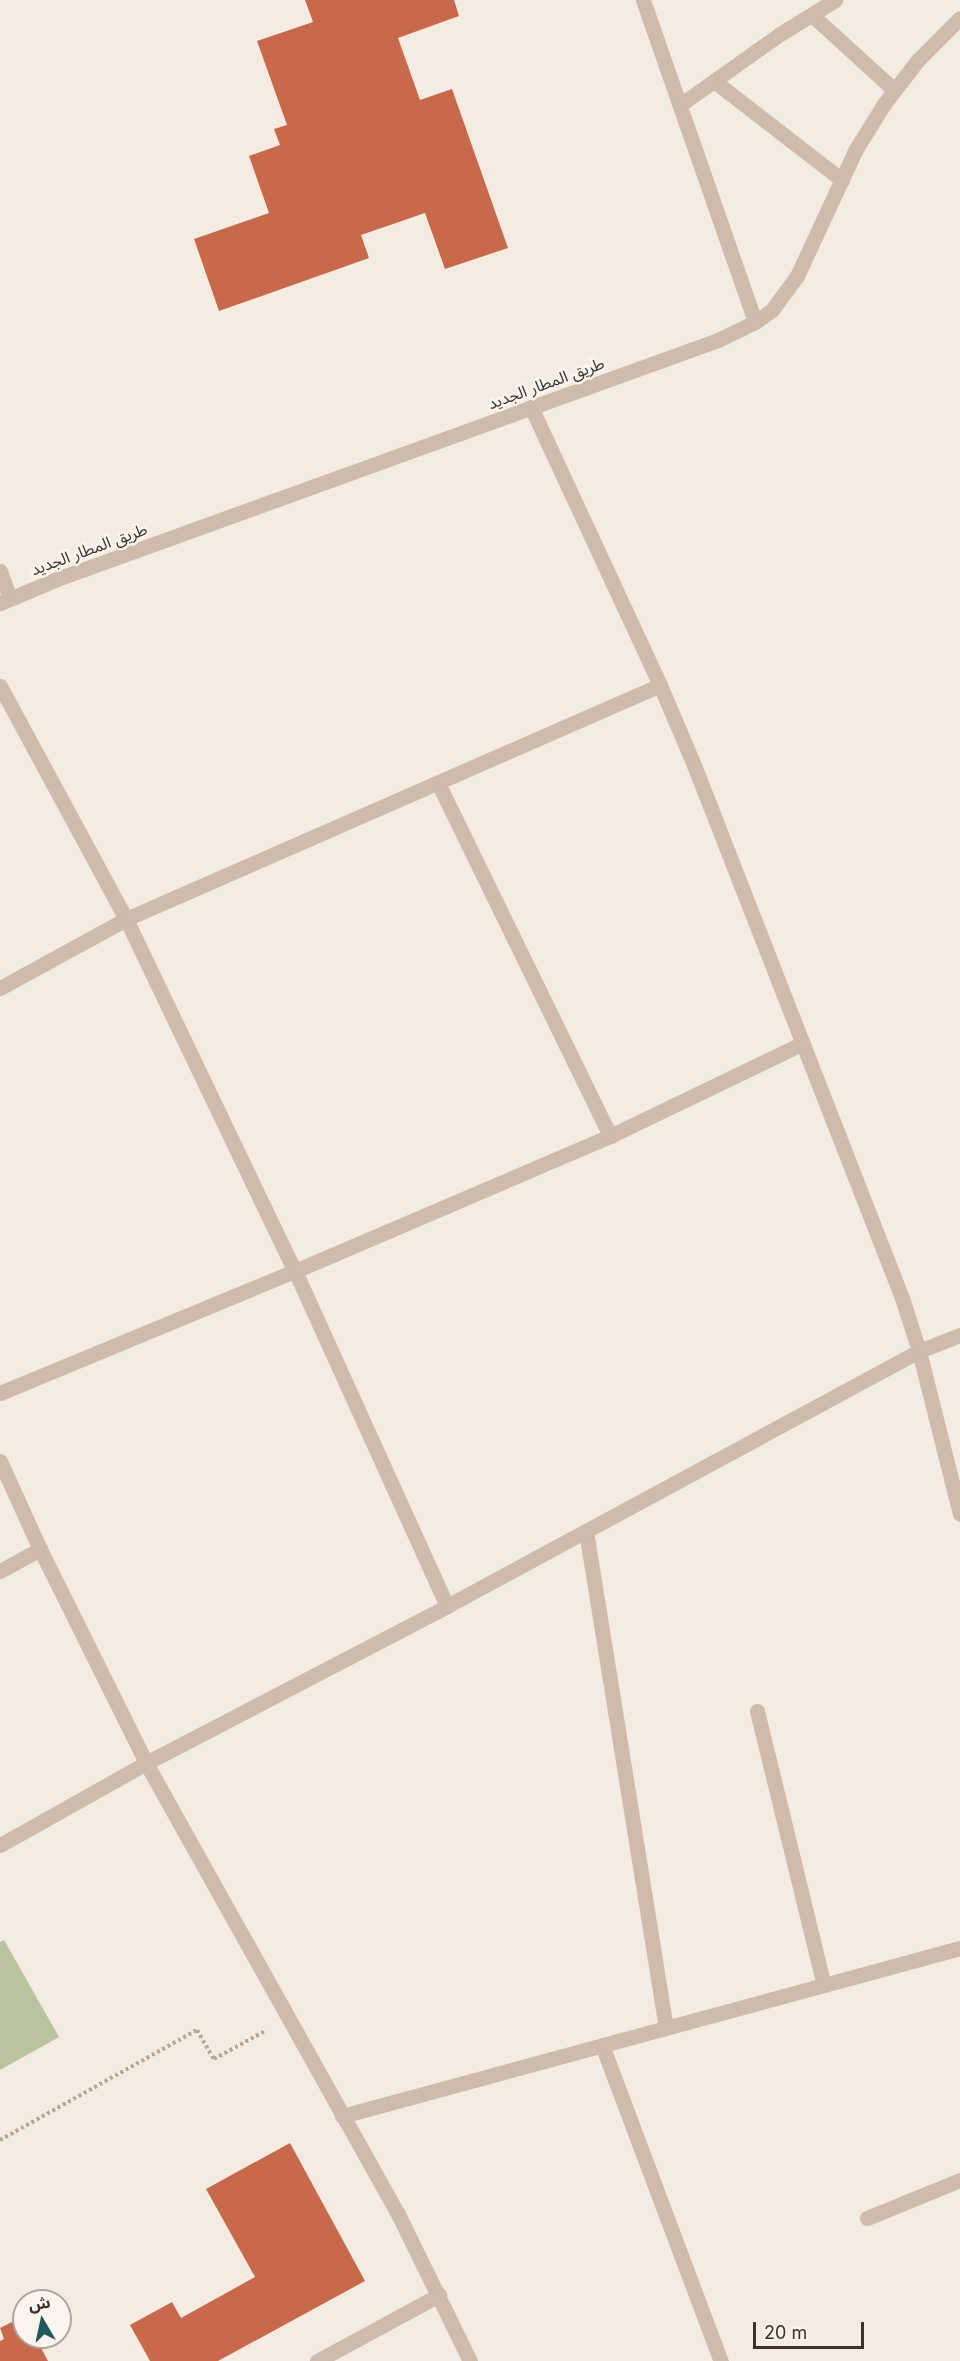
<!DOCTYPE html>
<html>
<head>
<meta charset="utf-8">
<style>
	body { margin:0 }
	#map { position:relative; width:960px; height:2361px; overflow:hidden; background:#f4ebe1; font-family:Inter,"Noto Sans Arabic",sans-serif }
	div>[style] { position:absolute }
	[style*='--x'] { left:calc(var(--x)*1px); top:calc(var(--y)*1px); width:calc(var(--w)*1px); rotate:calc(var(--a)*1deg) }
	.green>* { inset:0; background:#b8c4a0 }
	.building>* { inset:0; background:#c8694b }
	.path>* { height:4px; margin-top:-2px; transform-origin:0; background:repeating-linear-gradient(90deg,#b9a596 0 3px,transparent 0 6px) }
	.minor>* { height:15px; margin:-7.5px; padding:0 7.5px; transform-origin:7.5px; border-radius:7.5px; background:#cdbbac }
	.tertiary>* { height:15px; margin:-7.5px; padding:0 7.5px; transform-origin:7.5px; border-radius:7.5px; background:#cdbbac }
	span { translate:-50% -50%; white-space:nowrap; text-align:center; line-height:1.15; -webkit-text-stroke:5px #fbf5ee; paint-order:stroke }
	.street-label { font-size:16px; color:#3b302b }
	.north { position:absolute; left:12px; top:2289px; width:60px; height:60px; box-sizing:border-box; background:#fbf5ee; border:2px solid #aea6a0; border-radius:50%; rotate:351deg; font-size:16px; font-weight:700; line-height:24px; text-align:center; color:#3b302b }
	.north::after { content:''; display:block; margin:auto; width:21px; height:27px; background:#1f5a5e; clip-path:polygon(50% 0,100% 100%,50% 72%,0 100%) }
	.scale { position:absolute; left:753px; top:2322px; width:111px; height:27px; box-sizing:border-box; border:3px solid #3b302b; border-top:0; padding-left:8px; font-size:18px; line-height:21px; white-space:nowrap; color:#3b302b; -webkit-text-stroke:4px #fbf5ee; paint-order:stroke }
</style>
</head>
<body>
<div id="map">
	<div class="green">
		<div style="clip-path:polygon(4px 1940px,59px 2037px,0 2070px,0 1942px)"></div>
	</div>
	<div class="building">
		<div style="clip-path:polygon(305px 0,454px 0,459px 16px,398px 38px,420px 100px,452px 89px,508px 248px,445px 269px,425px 213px,361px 235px,369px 258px,219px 311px,194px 239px,269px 213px,249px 156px,280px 145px,274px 129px,287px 125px,257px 41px,313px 22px)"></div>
		<div style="clip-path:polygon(290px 2143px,365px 2281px,218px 2361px,150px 2361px,130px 2325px,172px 2302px,181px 2318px,255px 2277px,206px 2189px)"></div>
		<div style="clip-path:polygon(24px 2316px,24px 2337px,35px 2337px,48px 2361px,0 2361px,0 2341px,4px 2339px,0 2328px)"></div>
	</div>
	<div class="path">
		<div style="--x:0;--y:2140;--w:226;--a:-29.2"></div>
		<div style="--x:197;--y:2030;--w:34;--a:60"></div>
		<div style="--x:214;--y:2059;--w:60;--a:-28.7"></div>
	</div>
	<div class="minor">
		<div style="--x:643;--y:0;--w:341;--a:70.8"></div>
		<div style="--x:531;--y:407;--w:306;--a:65.1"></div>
		<div style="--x:660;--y:685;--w:87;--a:67"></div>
		<div style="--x:694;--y:765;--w:572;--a:68.68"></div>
		<div style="--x:902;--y:1298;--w:56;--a:72.2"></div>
		<div style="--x:919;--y:1351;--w:168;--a:75.9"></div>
		<div style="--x:0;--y:571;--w:29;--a:70"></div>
		<div style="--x:0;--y:686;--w:265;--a:61.6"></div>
		<div style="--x:126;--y:919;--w:390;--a:64.4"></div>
		<div style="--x:295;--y:1271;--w:368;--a:65.6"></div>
		<div style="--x:438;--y:783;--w:393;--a:64"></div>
		<div style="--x:0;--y:988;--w:144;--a:-28.7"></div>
		<div style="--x:126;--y:919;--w:583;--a:-23.66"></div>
		<div style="--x:0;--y:1393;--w:319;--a:-22.5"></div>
		<div style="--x:295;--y:1271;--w:343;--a:-23.2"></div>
		<div style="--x:610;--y:1136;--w:214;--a:-25.7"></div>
		<div style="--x:0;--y:1461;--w:97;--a:65.6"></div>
		<div style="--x:40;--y:1549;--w:239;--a:63.6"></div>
		<div style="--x:146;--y:1763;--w:517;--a:60.81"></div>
		<div style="--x:398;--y:2214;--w:164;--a:63.9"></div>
		<div style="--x:586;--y:1531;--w:503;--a:80.86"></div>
		<div style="--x:0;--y:1571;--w:46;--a:-28.8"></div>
		<div style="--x:757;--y:1711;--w:282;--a:76.3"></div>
		<div style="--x:0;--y:1845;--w:167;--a:-29.3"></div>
		<div style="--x:146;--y:1763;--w:339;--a:-27.5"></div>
		<div style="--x:447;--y:1606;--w:536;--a:-28.38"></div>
		<div style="--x:919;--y:1351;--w:44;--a:-21.3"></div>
		<div style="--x:602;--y:2045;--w:338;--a:69.4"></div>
		<div style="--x:342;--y:2116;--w:640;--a:-15.21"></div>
		<div style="--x:867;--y:2218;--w:100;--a:-22.2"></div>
		<div style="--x:317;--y:2361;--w:139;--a:-28.4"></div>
	</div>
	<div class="tertiary">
		<div style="--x:812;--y:15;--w:111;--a:42.4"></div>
		<div style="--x:714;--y:81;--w:162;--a:37.7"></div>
		<div style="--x:680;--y:105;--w:123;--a:-35.4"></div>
		<div style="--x:780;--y:34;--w:65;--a:-31.7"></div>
		<div style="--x:0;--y:603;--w:62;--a:-22.8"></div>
		<div style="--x:57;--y:579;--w:703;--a:-19.88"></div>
		<div style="--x:718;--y:340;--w:41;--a:-25.9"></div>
		<div style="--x:755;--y:322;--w:21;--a:-35"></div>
		<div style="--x:772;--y:310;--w:42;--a:-53.7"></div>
		<div style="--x:797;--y:276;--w:140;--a:-65.1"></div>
		<div style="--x:856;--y:149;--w:53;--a:-58.1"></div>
		<div style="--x:884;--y:104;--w:54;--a:-52.5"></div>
		<div style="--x:917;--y:61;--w:61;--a:-45"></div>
	</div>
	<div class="street-label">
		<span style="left:546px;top:383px;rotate:-20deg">طريق المطار الجديد</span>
		<span style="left:89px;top:549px;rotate:-20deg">طريق المطار الجديد</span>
	</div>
	<div class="north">ش</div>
	<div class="scale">20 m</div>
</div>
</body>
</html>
